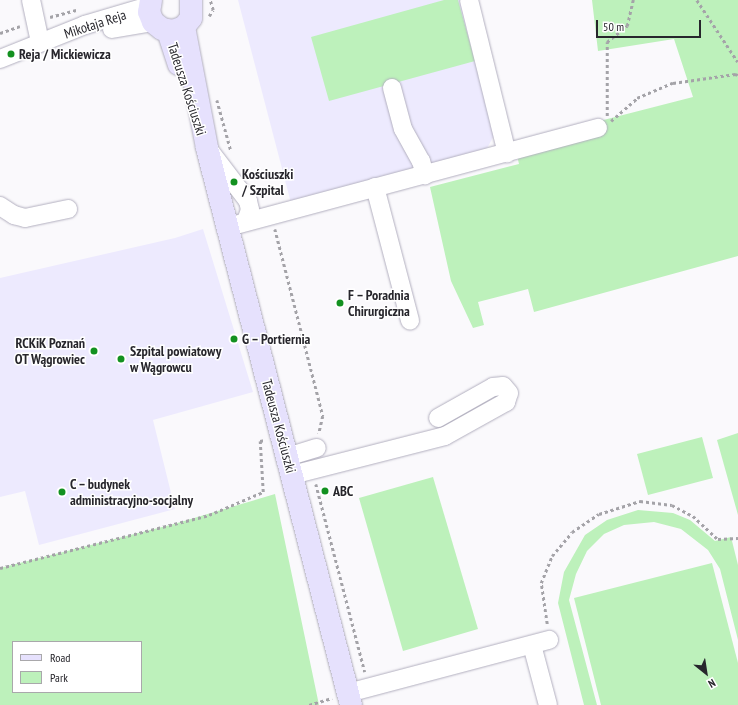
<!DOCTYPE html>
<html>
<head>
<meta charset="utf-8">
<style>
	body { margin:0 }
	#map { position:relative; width:738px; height:705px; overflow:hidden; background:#faf9fc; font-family:"PT Sans Narrow",sans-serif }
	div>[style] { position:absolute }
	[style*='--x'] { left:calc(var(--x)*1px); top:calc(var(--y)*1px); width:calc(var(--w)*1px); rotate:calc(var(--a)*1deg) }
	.built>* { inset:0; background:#edeafe }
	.green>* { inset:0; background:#bdf1bb }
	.path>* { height:2.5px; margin-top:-1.25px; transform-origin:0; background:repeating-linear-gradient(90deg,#a4a3a8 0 3px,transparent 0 6px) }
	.roads { filter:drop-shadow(0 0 1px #b2afbf) drop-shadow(0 0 1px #b2afbf) }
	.minor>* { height:18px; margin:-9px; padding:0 9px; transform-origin:9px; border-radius:9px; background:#fff }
	.major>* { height:22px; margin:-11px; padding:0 11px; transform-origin:11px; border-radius:11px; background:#e6e1fd }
	.dots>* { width:11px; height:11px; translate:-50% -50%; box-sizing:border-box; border:2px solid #fff; border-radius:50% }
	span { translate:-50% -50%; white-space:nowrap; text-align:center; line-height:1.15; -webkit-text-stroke:3px #fff; paint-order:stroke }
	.street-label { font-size:14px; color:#27262c }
	.poi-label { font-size:14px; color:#27262c; font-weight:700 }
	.left { translate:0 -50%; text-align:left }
	.right { translate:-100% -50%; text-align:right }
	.legend { position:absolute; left:12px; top:641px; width:130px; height:52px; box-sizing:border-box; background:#fff; border:1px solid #a9a8ab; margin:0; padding:5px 7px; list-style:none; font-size:12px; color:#27262c }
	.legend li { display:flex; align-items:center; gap:8px; height:20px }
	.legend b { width:20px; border:1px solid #a9a8ab }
	.north { position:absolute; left:686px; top:653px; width:40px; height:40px; -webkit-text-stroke:3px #fff; paint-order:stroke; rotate:150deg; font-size:11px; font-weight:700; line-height:16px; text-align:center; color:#27262c }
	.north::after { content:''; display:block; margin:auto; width:14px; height:18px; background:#27262c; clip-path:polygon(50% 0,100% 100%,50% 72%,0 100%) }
	.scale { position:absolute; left:596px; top:20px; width:105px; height:18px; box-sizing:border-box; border:2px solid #27262c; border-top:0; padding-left:5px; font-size:12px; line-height:14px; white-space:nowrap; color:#27262c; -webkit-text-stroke:3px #fff; paint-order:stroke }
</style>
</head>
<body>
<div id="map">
	<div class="built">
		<div style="clip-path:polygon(238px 0,461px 0,497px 130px,485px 152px,291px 203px)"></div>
		<div style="clip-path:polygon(203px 229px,253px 392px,153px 420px,175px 509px,39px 545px,25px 491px,0 497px,0 278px,175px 238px)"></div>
	</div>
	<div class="green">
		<div style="clip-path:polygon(444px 0,458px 0,475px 61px,329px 101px,311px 37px)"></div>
		<div style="clip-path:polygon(592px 0,738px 0,738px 256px,534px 312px,528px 289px,478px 302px,484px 325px,473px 328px,451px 281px,430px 187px,519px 164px,514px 143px,693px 97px,674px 39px,598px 51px)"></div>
		<div style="clip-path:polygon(738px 433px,738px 515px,717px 440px)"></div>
		<div style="clip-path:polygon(702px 437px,713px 478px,648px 495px,637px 454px)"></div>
		<div style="clip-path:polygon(433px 477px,478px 629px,403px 651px,359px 498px)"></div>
		<div style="clip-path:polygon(evenodd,275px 494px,319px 705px,0 705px,0 568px,174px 524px,275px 494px,13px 642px,141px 642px,141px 692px,13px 692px,13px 642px)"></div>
		<div style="clip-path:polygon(638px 510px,673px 513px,690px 520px,715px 541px,731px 537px,738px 565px,738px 640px,720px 569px,708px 550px,681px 529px,654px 522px,624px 525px,604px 534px,587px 551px,576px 574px,569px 600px,597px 705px,584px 705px,558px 603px,564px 572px,585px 535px,607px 520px)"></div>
		<div style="clip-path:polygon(712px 563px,738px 663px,738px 705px,601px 705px,574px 598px)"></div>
	</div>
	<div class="path">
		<div style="--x:697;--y:0;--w:74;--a:56.5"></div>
		<div style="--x:209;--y:16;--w:7;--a:-56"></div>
		<div style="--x:213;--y:10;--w:10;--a:-107"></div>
		<div style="--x:50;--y:17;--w:27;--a:-15"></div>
		<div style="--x:0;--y:33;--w:21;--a:-19"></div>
		<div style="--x:217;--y:100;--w:53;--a:74.6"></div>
		<div style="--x:607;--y:116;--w:74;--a:-90"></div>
		<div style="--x:607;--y:42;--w:26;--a:-39"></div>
		<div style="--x:627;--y:26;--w:27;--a:-77"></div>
		<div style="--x:611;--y:121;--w:35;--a:-41"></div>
		<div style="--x:637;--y:98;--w:39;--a:-23"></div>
		<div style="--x:673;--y:83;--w:63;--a:-8.3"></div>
		<div style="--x:735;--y:74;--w:3;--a:18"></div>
		<div style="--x:275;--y:229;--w:193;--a:75.6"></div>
		<div style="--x:323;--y:416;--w:18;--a:103"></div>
		<div style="--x:316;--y:484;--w:194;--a:75.4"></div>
		<div style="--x:0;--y:568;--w:216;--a:-14.2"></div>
		<div style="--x:209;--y:515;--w:59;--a:-23.1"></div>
		<div style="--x:263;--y:492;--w:51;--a:-93.4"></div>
		<div style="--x:260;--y:441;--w:5;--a:-11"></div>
		<div style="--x:547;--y:624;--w:41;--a:-98.3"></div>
		<div style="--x:541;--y:583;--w:29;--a:-68"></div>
		<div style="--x:552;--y:556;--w:31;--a:-50"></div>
		<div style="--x:572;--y:532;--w:32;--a:-34"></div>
		<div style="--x:599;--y:514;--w:43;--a:-17.6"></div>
		<div style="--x:640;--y:501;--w:32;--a:7"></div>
		<div style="--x:672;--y:505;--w:24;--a:28"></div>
		<div style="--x:693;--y:516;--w:34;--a:43"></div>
		<div style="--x:718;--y:539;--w:20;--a:-3"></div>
		<div style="--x:309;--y:705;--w:24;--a:-17"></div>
	</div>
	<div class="roads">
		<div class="minor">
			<div style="--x:31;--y:0;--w:43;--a:77.9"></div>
			<div style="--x:469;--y:0;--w:158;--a:76.1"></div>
			<div style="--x:112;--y:29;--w:42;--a:-9.7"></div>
			<div style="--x:0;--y:59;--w:92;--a:-21.8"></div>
			<div style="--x:85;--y:25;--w:67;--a:-16.5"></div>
			<div style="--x:392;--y:88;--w:42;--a:75"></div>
			<div style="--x:403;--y:129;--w:37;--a:61"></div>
			<div style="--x:421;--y:161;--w:15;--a:74"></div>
			<div style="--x:209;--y:150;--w:64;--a:52.6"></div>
			<div style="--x:248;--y:201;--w:9;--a:77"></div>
			<div style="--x:250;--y:210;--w:12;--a:110"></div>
			<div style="--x:375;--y:187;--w:138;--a:75.3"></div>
			<div style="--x:0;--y:206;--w:17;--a:33"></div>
			<div style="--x:14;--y:215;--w:11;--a:15"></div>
			<div style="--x:25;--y:218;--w:44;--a:-11.8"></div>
			<div style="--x:228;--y:227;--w:383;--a:-15"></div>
			<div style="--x:287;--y:457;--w:31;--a:-17"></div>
			<div style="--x:292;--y:475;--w:158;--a:-14.3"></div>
			<div style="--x:445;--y:436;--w:70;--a:-29.1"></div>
			<div style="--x:506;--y:402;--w:9;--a:-72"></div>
			<div style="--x:509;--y:393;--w:9;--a:-131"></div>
			<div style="--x:503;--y:386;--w:10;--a:174"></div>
			<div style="--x:493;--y:387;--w:63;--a:150.6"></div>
			<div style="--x:532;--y:645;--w:62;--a:75.1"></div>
			<div style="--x:348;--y:693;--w:208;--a:-14.8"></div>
		</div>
		<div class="major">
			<div style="--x:151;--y:0;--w:12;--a:99"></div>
			<div style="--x:149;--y:12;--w:11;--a:68"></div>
			<div style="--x:153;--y:22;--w:11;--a:38"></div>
			<div style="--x:162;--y:29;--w:11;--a:10"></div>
			<div style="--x:173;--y:31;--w:12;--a:-20"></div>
			<div style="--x:184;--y:27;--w:11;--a:-52"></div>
			<div style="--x:191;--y:18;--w:18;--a:-90"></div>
			<div style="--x:184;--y:27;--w:123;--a:79.2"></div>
			<div style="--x:207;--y:148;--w:575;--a:75.5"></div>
			<div style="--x:168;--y:31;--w:35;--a:72"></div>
		</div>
	</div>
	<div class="dots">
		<div style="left:11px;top:54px;background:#139120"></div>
		<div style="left:234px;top:182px;background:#139120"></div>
		<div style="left:340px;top:303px;background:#139120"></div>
		<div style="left:234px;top:339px;background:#139120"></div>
		<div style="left:94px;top:351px;background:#139120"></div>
		<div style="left:121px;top:359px;background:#139120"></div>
		<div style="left:325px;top:491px;background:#139120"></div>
		<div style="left:62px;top:492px;background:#139120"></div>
	</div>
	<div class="street-label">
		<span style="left:95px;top:24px;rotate:-18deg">Mikołaja Reja</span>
		<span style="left:187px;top:89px;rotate:72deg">Tadeusza Kościuszki</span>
		<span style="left:279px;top:426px;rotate:75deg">Tadeusza Kościuszki</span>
	</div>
	<div class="poi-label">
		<span class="left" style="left:19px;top:54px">Reja / Mickiewicza</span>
		<span class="left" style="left:242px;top:182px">Kościuszki<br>/ Szpital</span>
		<span class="left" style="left:348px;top:303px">F – Poradnia<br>Chirurgiczna</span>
		<span class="left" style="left:242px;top:339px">G – Portiernia</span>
		<span class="right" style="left:85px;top:351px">RCKiK Poznań<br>OT Wągrowiec</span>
		<span class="left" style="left:130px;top:359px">Szpital powiatowy<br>w Wągrowcu</span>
		<span class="left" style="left:70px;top:492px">C – budynek<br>administracyjno-socjalny</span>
		<span class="left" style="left:333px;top:491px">ABC</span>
	</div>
	<ul class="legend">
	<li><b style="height:5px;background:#e6e1fd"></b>Road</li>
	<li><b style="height:11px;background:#bdf1bb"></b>Park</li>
	</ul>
	<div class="north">N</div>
	<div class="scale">50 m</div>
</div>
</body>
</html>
